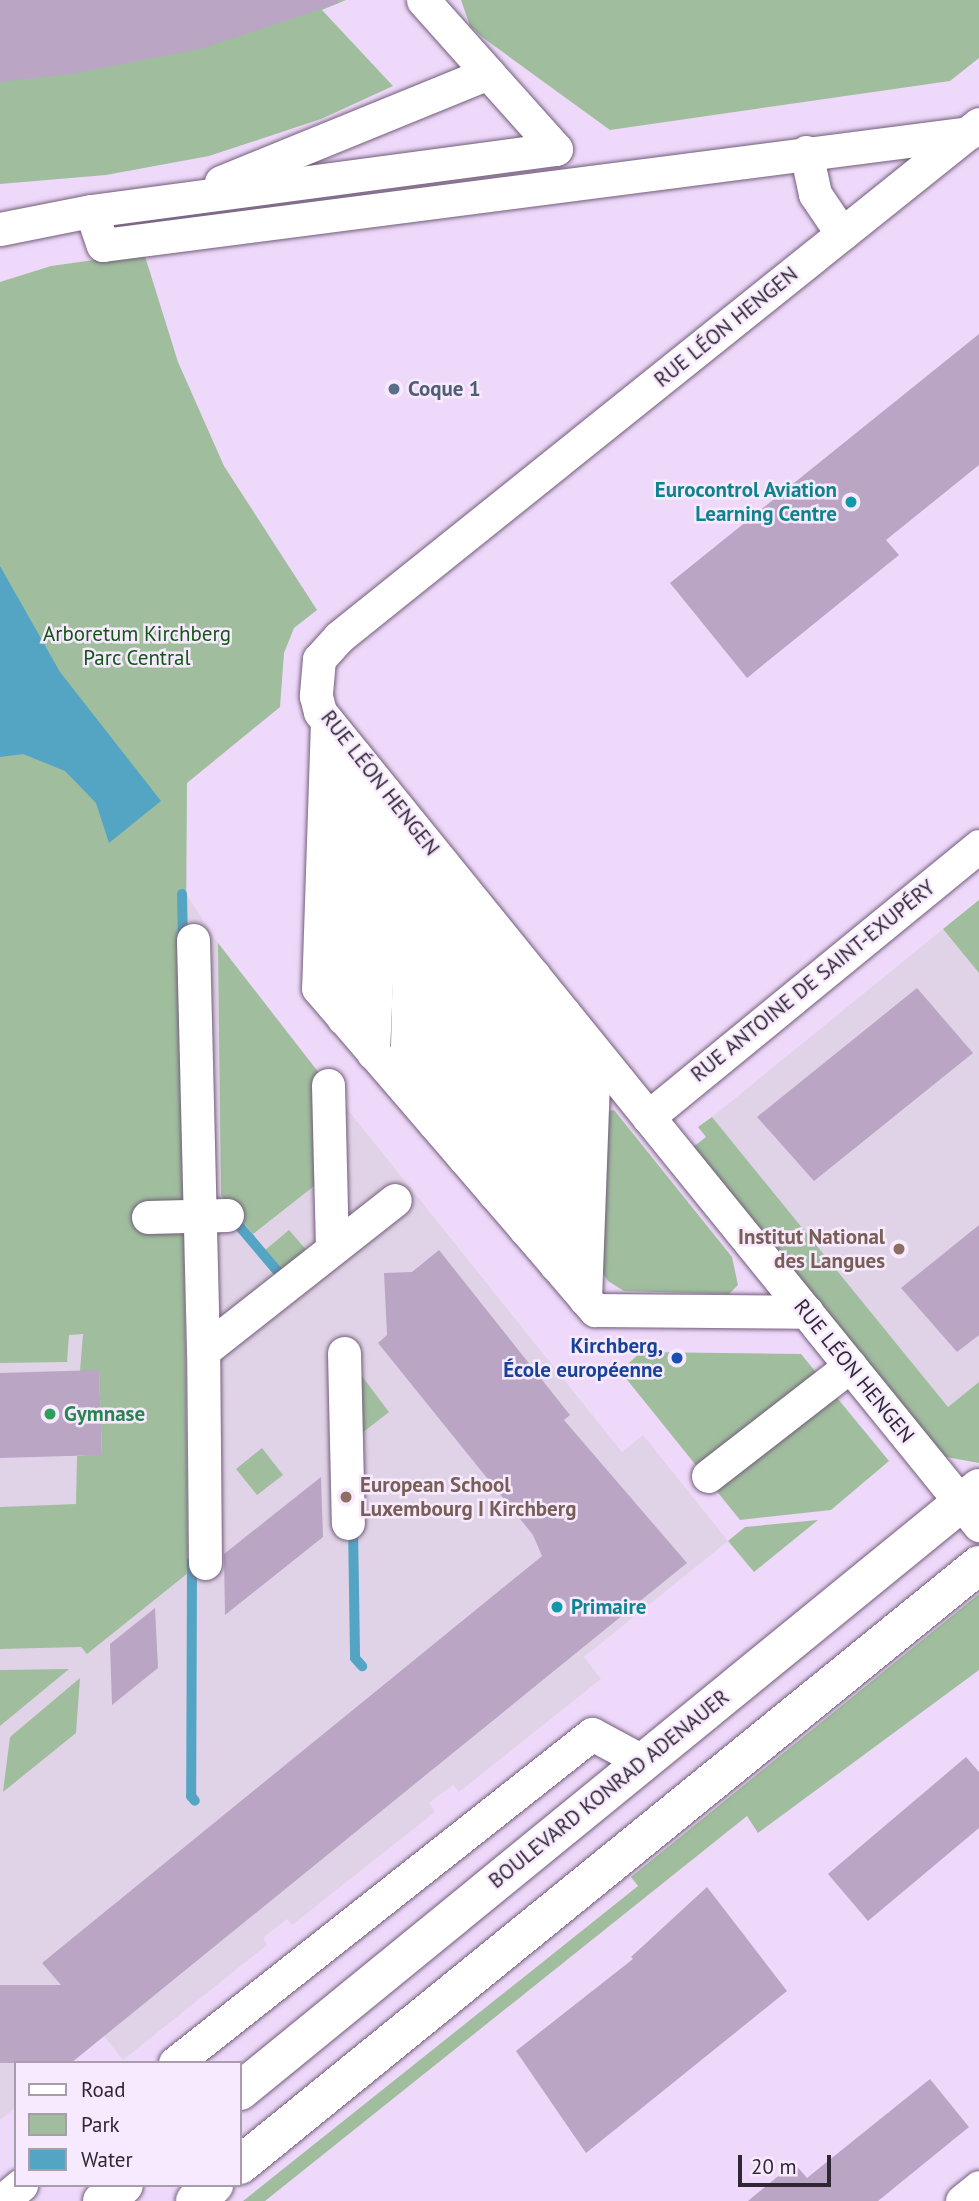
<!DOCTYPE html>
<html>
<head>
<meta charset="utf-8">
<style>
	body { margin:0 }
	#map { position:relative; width:979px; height:2201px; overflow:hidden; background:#efd9fa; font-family:"PT Sans",sans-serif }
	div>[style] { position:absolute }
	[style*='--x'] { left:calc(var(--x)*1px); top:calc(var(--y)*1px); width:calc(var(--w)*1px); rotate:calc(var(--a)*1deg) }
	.education>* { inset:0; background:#e1d3e7 }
	.green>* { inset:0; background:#a0be9e }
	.water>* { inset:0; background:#54a4c4 }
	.stream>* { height:10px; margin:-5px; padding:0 5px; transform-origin:5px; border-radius:5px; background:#54a4c4 }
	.building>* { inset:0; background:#baa5c5 }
	.roads { filter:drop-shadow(0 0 2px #715d7a) drop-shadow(0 0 2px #715d7a) }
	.minor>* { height:33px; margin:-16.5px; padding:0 16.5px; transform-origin:16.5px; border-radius:16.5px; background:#fff }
	.major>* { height:38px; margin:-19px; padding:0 19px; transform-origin:19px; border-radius:19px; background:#fff }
	.dots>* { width:19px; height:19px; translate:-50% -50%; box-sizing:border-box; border:4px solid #f8eafe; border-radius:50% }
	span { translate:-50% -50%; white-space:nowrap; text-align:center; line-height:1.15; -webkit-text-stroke:5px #f8eafe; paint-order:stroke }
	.street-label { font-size:21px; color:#302734 }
	.service-label { font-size:21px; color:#4e5e75; font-weight:700 }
	.left { translate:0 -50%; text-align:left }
	.culture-label { font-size:21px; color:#0d838f; font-weight:700 }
	.right { translate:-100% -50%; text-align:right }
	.park-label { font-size:21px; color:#0e5814 }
	.education-label { font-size:21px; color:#785e54; font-weight:700 }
	.transit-label { font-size:21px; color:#164399; font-weight:700 }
	.leisure-label { font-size:21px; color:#27864d; font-weight:700 }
	.legend { position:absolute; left:14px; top:2061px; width:228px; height:126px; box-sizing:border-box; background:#f8eafe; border:2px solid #a89cad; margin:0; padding:9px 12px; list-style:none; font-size:21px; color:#302734 }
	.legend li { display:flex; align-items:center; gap:14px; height:35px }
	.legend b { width:35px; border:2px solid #a89cad }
	.scale { position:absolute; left:738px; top:2155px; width:93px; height:32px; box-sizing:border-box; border:4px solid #302734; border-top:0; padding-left:9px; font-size:21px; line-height:24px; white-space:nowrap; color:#302734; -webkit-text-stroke:5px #f8eafe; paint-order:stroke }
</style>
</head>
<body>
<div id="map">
	<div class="education">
		<div style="clip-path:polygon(184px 891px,218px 943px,336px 1095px,622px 1452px,643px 1435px,728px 1541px,584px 1657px,601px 1679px,459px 1792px,453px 1785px,429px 1803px,435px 1812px,292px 1925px,287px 1919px,263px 1938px,267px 1945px,123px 2060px,104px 2036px,16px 2063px,16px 2107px,0 2120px,0 1131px,135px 1018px)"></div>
		<div style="clip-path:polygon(943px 929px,979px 973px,979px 1382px,948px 1407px,712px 1117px)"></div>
	</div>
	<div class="green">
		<div style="clip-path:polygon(0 0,346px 0,322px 10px,393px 86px,321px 119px,209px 156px,106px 175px,0 184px)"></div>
		<div style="clip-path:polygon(461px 0,979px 0,979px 58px,950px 81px,610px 130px,482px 37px,470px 26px)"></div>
		<div style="clip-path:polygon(144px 253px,178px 362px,224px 466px,317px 610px,294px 628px,284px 653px,280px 707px,187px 783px,184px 1221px,188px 1573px,87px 1654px,81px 1647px,0 1649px,0 1507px,76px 1504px,77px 1456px,102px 1454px,99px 1371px,80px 1371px,83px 1334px,69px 1335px,67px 1362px,0 1363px,0 282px,51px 266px)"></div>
		<div style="clip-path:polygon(979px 900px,979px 973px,943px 929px)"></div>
		<div style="clip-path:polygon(218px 943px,319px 1073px,323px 1179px,253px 1234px,221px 1195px)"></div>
		<div style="clip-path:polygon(614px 1110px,732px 1257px,738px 1285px,729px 1294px,624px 1291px,608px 1281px,598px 1266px,596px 1114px)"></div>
		<div style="clip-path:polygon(712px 1117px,948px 1407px,979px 1382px,979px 1463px,946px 1457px,934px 1445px,692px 1148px,706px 1137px,698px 1127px)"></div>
		<div style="clip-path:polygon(289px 1230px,309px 1253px,284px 1274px,264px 1251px)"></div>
		<div style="clip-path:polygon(641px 1352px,801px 1354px,889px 1461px,831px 1510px,740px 1520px,620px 1371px)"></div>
		<div style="clip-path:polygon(361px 1375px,389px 1412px,357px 1437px)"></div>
		<div style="clip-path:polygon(262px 1448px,283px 1475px,257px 1495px,236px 1469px)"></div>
		<div style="clip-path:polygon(818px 1520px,754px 1572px,728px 1541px,745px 1527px)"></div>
		<div style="clip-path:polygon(979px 1594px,979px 1670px,758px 1833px,747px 1816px,265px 2201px,243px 2201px,638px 1886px,631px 1877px)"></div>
		<div style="clip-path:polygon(69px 1669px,0 1726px,0 1670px)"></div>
		<div style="clip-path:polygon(80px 1678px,76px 1733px,3px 1792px,10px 1737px)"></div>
	</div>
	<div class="water">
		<div style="clip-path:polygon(0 566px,60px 672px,161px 801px,109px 843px,96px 803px,65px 771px,23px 754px,0 757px)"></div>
	</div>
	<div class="stream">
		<div style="--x:182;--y:894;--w:46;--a:88.8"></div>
		<div style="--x:235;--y:1221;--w:76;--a:49.8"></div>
		<div style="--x:353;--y:1526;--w:132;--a:89.1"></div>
		<div style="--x:355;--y:1658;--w:11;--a:49"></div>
		<div style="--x:192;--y:1562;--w:234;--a:90.2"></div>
		<div style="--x:191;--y:1796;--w:6;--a:51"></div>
	</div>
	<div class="building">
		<div style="clip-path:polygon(0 0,338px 0,339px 3px,200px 49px,71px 74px,0 82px)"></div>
		<div style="clip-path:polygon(979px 334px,979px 465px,886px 540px,899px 555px,747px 678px,670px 583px)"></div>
		<div style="clip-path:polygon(917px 988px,973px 1053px,814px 1181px,757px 1117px)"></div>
		<div style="clip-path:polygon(979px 1225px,979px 1335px,957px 1352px,901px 1288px)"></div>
		<div style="clip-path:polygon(439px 1250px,570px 1415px,564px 1420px,687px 1563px,71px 2063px,0 2063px,0 1985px,61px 1985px,42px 1963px,542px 1556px,533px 1535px,378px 1343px,387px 1335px,384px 1273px,412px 1272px)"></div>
		<div style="clip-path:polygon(99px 1370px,102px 1455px,0 1458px,0 1373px)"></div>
		<div style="clip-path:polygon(321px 1477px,323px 1537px,225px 1615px,224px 1554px)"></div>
		<div style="clip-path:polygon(155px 1608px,158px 1668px,112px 1705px,110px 1644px)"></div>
		<div style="clip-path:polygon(966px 1757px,979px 1772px,979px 1828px,868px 1921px,828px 1874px)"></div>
		<div style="clip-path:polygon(707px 1887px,787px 1991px,586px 2153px,516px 2051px,633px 1959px,631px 1957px)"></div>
		<div style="clip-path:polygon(930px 2079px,969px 2127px,878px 2201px,748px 2201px,794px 2163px,807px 2178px)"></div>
	</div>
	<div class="roads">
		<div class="minor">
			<div style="--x:423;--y:0;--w:98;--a:48.3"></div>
			<div style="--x:979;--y:124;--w:820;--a:141.29"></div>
			<div style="--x:339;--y:637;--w:30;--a:132"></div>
			<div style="--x:319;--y:659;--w:37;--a:95"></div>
			<div style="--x:316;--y:696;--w:16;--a:76"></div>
			<div style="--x:320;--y:712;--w:1047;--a:50.97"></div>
			<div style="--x:806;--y:152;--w:43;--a:77.9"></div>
			<div style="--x:815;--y:194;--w:48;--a:56"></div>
			<div style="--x:221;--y:182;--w:288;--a:-22.2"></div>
			<div style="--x:488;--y:73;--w:102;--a:48.2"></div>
			<div style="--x:91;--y:211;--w:36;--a:71"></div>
			<div style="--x:103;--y:245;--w:873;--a:-7.37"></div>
			<div style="--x:0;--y:229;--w:93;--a:-11.2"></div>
			<div style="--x:91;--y:211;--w:469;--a:-7.6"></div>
			<div style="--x:327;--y:721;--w:267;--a:91.9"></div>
			<div style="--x:318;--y:988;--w:425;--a:49.3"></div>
			<div style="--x:595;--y:1310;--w:212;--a:0.5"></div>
			<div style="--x:193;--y:940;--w:411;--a:88.6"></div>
			<div style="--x:343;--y:1018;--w:263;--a:-87.4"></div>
			<div style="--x:373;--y:1053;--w:262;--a:-87.6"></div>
			<div style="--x:328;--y:1085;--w:164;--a:88.6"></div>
			<div style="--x:406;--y:1090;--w:264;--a:-88.7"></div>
			<div style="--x:648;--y:1117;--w:428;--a:-39.3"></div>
			<div style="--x:434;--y:1123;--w:260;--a:-88.2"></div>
			<div style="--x:464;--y:1158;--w:257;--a:-88"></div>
			<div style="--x:494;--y:1193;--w:255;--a:-88"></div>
			<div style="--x:148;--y:1217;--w:79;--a:-1.5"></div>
			<div style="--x:525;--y:1229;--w:254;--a:-88"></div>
			<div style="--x:555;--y:1264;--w:251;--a:-87.9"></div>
			<div style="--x:585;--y:1299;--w:248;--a:-87.9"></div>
			<div style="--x:344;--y:1353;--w:170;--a:88.7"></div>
			<div style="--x:708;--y:1476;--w:180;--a:-37.8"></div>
			<div style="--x:205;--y:1563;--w:212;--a:-90.5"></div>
			<div style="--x:203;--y:1351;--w:244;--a:-38.2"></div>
			<div style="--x:175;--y:2063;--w:531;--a:-38.27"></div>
			<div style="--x:592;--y:1734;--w:59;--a:28.3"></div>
			<div style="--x:2;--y:2201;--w:25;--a:-40"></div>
			<div style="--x:962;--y:2201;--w:22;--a:-39"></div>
		</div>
		<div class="major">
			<div style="--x:240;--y:2091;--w:954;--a:-39.21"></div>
			<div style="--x:240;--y:2165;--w:952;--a:-39.07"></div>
			<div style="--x:102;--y:2201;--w:27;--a:-36"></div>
			<div style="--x:195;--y:2201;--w:25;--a:-40"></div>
		</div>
	</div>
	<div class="dots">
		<div style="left:394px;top:389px;background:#5c6f8a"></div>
		<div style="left:851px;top:502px;background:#0f9aa8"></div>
		<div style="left:899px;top:1249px;background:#8d6e63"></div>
		<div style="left:677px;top:1358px;background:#1a4fb4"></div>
		<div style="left:50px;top:1414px;background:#2e9e5b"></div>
		<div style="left:346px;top:1497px;background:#8d6e63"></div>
		<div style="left:557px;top:1607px;background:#0f9aa8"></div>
	</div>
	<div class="street-label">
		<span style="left:726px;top:327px;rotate:-39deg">RUE LÉON HENGEN</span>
		<span style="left:380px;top:783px;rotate:52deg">RUE LÉON HENGEN</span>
		<span style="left:813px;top:981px;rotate:-39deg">RUE ANTOINE DE SAINT-EXUPÉRY</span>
		<span style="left:854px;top:1371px;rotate:51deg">RUE LÉON HENGEN</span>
		<span style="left:609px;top:1789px;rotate:-39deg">BOULEVARD KONRAD ADENAUER</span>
	</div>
	<div class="service-label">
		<span class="left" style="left:408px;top:389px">Coque 1</span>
	</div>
	<div class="culture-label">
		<span class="right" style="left:837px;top:502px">Eurocontrol Aviation<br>Learning Centre</span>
		<span class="left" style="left:571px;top:1607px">Primaire</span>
	</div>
	<div class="park-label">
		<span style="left:137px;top:646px">Arboretum Kirchberg<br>Parc Central</span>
	</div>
	<div class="education-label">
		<span class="right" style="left:885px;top:1249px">Institut National<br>des Langues</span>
		<span class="left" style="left:360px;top:1497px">European School<br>Luxembourg I Kirchberg</span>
	</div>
	<div class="transit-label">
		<span class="right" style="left:663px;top:1358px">Kirchberg,<br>École européenne</span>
	</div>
	<div class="leisure-label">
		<span class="left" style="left:64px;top:1414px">Gymnase</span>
	</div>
	<ul class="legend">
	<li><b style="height:9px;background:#fff"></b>Road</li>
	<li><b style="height:19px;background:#a0be9e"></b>Park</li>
	<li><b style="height:19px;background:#54a4c4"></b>Water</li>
	</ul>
	<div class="scale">20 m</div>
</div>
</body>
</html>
